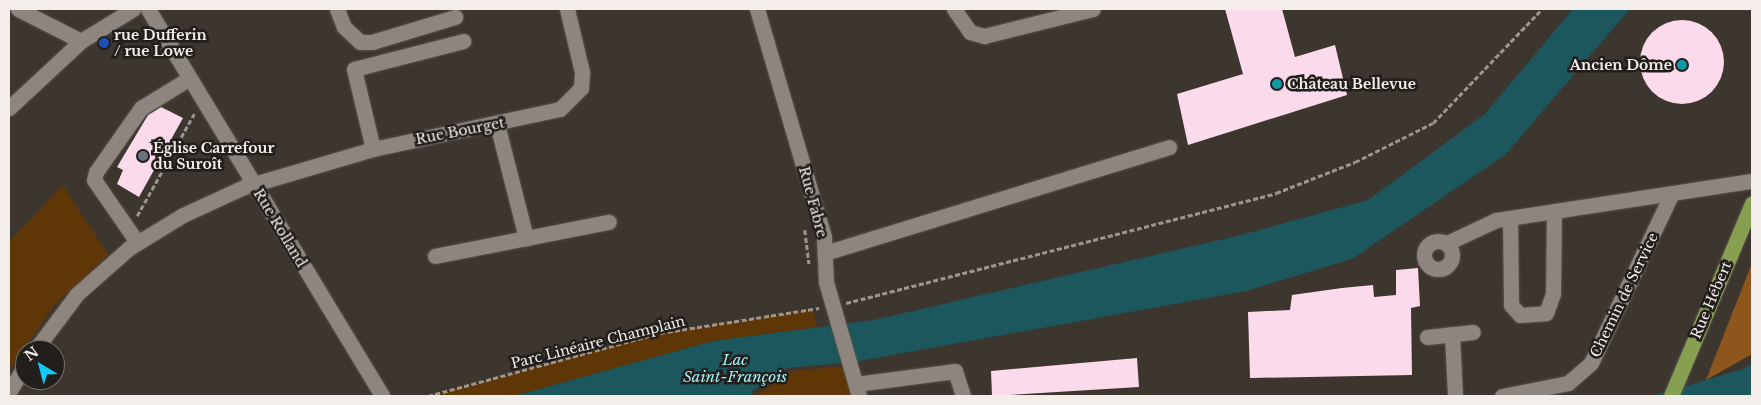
<!DOCTYPE html>
<html>
<head>
<meta charset="utf-8">
<style>
	body { margin:0 }
	#map { position:relative; width:1761px; height:405px; overflow:hidden; background:#3d362f; font-family:"Libre Baskerville",serif }
	div>[style] { position:absolute }
	[style*='--x'] { left:calc(var(--x)*1px); top:calc(var(--y)*1px); width:calc(var(--w)*1px); rotate:calc(var(--a)*1deg) }
	.green>* { inset:0; background:#5f3606 }
	.forest>* { inset:0; background:#8d561c }
	.water>* { inset:0; background:#1b575c }
	.building>* { inset:0; background:#fadaeb }
	.round { border-radius:50% }
	.path>* { height:2.5px; margin-top:-1.25px; transform-origin:0; background:repeating-linear-gradient(90deg,#9b958f 0 5px,transparent 0 7.5px) }
	.roads { filter:drop-shadow(0 0 1px #5a534e) drop-shadow(0 0 1px #5a534e) }
	.minor>* { height:15px; margin:-7.5px; padding:0 7.5px; transform-origin:7.5px; border-radius:7.5px; background:#8d857e }
	.minor>.ring { margin:-7.5px; padding:0; box-sizing:content-box; background:none; border:15px solid #8d857e; border-radius:50% }
	.major>* { height:15px; margin:-7.5px; padding:0 7.5px; transform-origin:7.5px; border-radius:7.5px; background:#869f50 }
	.dots>* { width:14px; height:14px; translate:-50% -50%; box-sizing:border-box; border:2px solid #211e1b; border-radius:50% }
	span { translate:-50% -50%; white-space:nowrap; text-align:center; line-height:1.15; -webkit-text-stroke:5px #211e1b; paint-order:stroke }
	.poi-label { font-size:14px; color:#f3eeea; font-weight:700 }
	.left { translate:0 -50%; text-align:left }
	.right { translate:-100% -50%; text-align:right }
	.street-label { font-size:14px; color:#f3eeea }
	.water-label { font-size:15px; color:#a2f2f9; font-style:italic }
	.frame { position:absolute; inset:0; border:10px solid #f3eeea; pointer-events:none }
	.north { position:absolute; left:15px; top:340px; width:50px; height:50px; box-sizing:border-box; background:#211e1b; border:1px solid #75716e; border-radius:50%; rotate:323deg; font-size:14px; font-weight:700; line-height:20px; text-align:center; color:#f3eeea }
	.north::after { content:''; display:block; margin:auto; width:18px; height:22px; background:#11cafa; clip-path:polygon(50% 0,100% 100%,50% 72%,0 100%) }
</style>
</head>
<body>
<div id="map">
	<div class="green">
		<div style="clip-path:polygon(63px 185px,108px 255px,54px 305px,9px 371px,9px 242px)"></div>
		<div style="clip-path:polygon(813px 309px,817px 327px,713px 341px,514px 396px,428px 396px,660px 333px)"></div>
		<div style="clip-path:polygon(846px 366px,854px 396px,755px 396px,791px 371px)"></div>
	</div>
	<div class="forest">
		<div style="clip-path:polygon(1752px 263px,1752px 354px,1706px 380px)"></div>
	</div>
	<div class="water">
		<div style="clip-path:polygon(1573px 9px,1630px 9px,1505px 155px,1352px 259px,1246px 291px,854px 362px,787px 368px,752px 391px,752px 396px,514px 396px,713px 341px,874px 320px,1241px 235px,1368px 200px,1485px 114px)"></div>
		<div style="clip-path:polygon(1752px 364px,1752px 396px,1653px 396px,1743px 369px)"></div>
	</div>
	<div class="building">
		<div style="clip-path:polygon(1225px 9px,1282px 9px,1295px 57px,1335px 45px,1347px 95px,1188px 145px,1177px 94px,1243px 74px)"></div>
		<div class="round" style="left:1640px;top:20px;width:84px;height:84px"></div>
		<div style="clip-path:polygon(161px 107px,183px 118px,139px 197px,117px 184px,123px 170px,117px 167px,148px 115px)"></div>
		<div style="clip-path:polygon(1418px 268px,1420px 306px,1411px 308px,1412px 375px,1250px 378px,1248px 312px,1290px 310px,1292px 295px,1342px 288px,1373px 285px,1374px 297px,1396px 295px,1396px 270px)"></div>
		<div style="clip-path:polygon(1137px 358px,1139px 387px,992px 396px,991px 371px)"></div>
	</div>
	<div class="path">
		<div style="--x:137;--y:216;--w:117;--a:-60.8"></div>
		<div style="--x:805;--y:230;--w:34;--a:83"></div>
		<div style="--x:846;--y:303;--w:444;--a:-14.3"></div>
		<div style="--x:1276;--y:193;--w:85;--a:-21.4"></div>
		<div style="--x:1355;--y:162;--w:87;--a:-26.6"></div>
		<div style="--x:1433;--y:123;--w:158;--a:-46.3"></div>
		<div style="--x:428;--y:396;--w:240;--a:-15.2"></div>
		<div style="--x:660;--y:333;--w:161;--a:-8.9"></div>
		<div style="--x:791;--y:396;--w:9;--a:0"></div>
	</div>
	<div class="roads">
		<div class="minor">
			<div style="--x:18;--y:9;--w:71;--a:26.9"></div>
			<div style="--x:148;--y:9;--w:452;--a:58.8"></div>
			<div style="--x:337;--y:9;--w:19;--a:69"></div>
			<div style="--x:344;--y:27;--w:22;--a:43"></div>
			<div style="--x:360;--y:42;--w:12;--a:0"></div>
			<div style="--x:372;--y:42;--w:87;--a:-16.8"></div>
			<div style="--x:757;--y:9;--w:238;--a:73.6"></div>
			<div style="--x:824;--y:237;--w:45;--a:87.5"></div>
			<div style="--x:826;--y:282;--w:119;--a:73.9"></div>
			<div style="--x:954;--y:9;--w:28;--a:55"></div>
			<div style="--x:970;--y:32;--w:15;--a:16"></div>
			<div style="--x:984;--y:36;--w:112;--a:-13.9"></div>
			<div style="--x:9;--y:108;--w:98;--a:-42.9"></div>
			<div style="--x:81;--y:41;--w:61;--a:-31.6"></div>
			<div style="--x:497;--y:124;--w:118;--a:75.7"></div>
			<div style="--x:373;--y:149;--w:82;--a:-103.4"></div>
			<div style="--x:354;--y:69;--w:113;--a:-14.4"></div>
			<div style="--x:1510;--y:218;--w:87;--a:89.3"></div>
			<div style="--x:1511;--y:305;--w:13;--a:48"></div>
			<div style="--x:1520;--y:315;--w:26;--a:-4"></div>
			<div style="--x:1546;--y:313;--w:20;--a:-70"></div>
			<div style="--x:1553;--y:294;--w:83;--a:-89.3"></div>
			<div class="ring" style="left:1424px;top:241px;width:13px;height:13px"></div>
			<div style="--x:137;--y:242;--w:75;--a:-124.7"></div>
			<div style="--x:94;--y:180;--w:8;--a:-76"></div>
			<div style="--x:96;--y:172;--w:78;--a:-54.9"></div>
			<div style="--x:141;--y:108;--w:57;--a:-31.5"></div>
			<div style="--x:1447;--y:243;--w:54;--a:-25.1"></div>
			<div style="--x:1496;--y:220;--w:259;--a:-8.7"></div>
			<div style="--x:825;--y:253;--w:360;--a:-17.1"></div>
			<div style="--x:435;--y:256;--w:177;--a:-11.1"></div>
			<div style="--x:1452;--y:334;--w:62;--a:87.2"></div>
			<div style="--x:1427;--y:337;--w:46;--a:-6.2"></div>
			<div style="--x:35;--y:350;--w:70;--a:-53.1"></div>
			<div style="--x:77;--y:294;--w:69;--a:-41.5"></div>
			<div style="--x:129;--y:248;--w:63;--a:-31.4"></div>
			<div style="--x:183;--y:215;--w:67;--a:-24.7"></div>
			<div style="--x:244;--y:187;--w:134;--a:-16.4"></div>
			<div style="--x:373;--y:149;--w:191;--a:-12.1"></div>
			<div style="--x:560;--y:109;--w:30;--a:-45"></div>
			<div style="--x:581;--y:88;--w:16;--a:-86"></div>
			<div style="--x:582;--y:72;--w:65;--a:-103.4"></div>
			<div style="--x:856;--y:384;--w:100;--a:-7.5"></div>
			<div style="--x:955;--y:371;--w:26;--a:72"></div>
			<div style="--x:9;--y:392;--w:31;--a:-59"></div>
			<div style="--x:1502;--y:396;--w:67;--a:-11.1"></div>
			<div style="--x:1568;--y:383;--w:30;--a:-41"></div>
			<div style="--x:1591;--y:363;--w:188;--a:-64.5"></div>
		</div>
		<div class="major">
			<div style="--x:1671;--y:396;--w:209;--a:-67.2"></div>
		</div>
	</div>
	<div class="dots">
		<div style="left:104px;top:43px;background:#1a4fb4"></div>
		<div style="left:1682px;top:65px;background:#0f9aa8"></div>
		<div style="left:1277px;top:84px;background:#0f9aa8"></div>
		<div style="left:143px;top:156px;background:#6b7280"></div>
	</div>
	<div class="poi-label">
		<span class="left" style="left:114px;top:43px">rue Dufferin<br>/ rue Lowe</span>
		<span class="right" style="left:1672px;top:65px">Ancien Dôme</span>
		<span class="left" style="left:1287px;top:84px">Château Bellevue</span>
		<span class="left" style="left:153px;top:156px">Église Carrefour<br>du Suroît</span>
	</div>
	<div class="street-label">
		<span style="left:460px;top:131px;rotate:-11deg">Rue Bourget</span>
		<span style="left:813px;top:202px;rotate:75deg">Rue Fabre</span>
		<span style="left:280px;top:228px;rotate:59deg">Rue Rolland</span>
		<span style="left:1624px;top:295px;rotate:-64deg">Chemin de Service</span>
		<span style="left:1711px;top:300px;rotate:-67deg">Rue Hébert</span>
		<span style="left:598px;top:342px;rotate:-14deg">Parc Linéaire Champlain</span>
	</div>
	<div class="water-label">
		<span style="left:735px;top:368px">Lac<br>Saint-François</span>
	</div>
	<div class="frame"></div>
	<div class="north">N</div>
</div>
</body>
</html>
